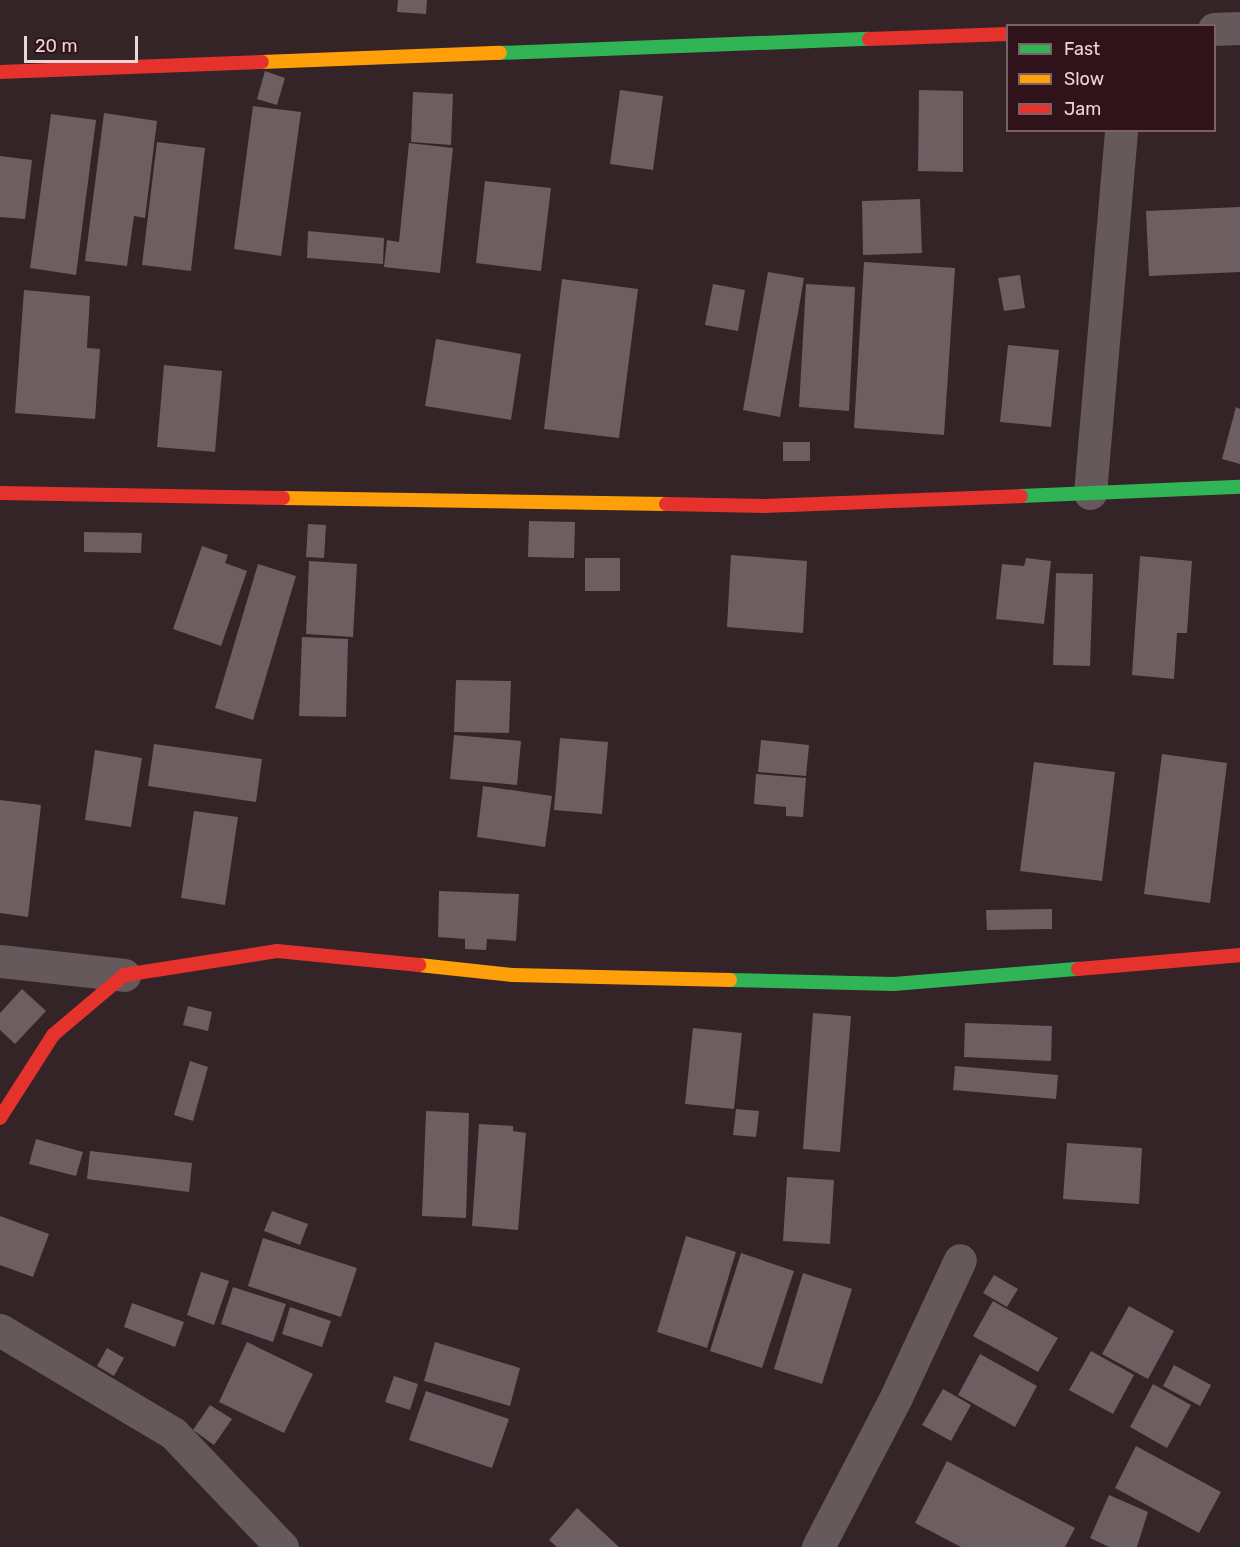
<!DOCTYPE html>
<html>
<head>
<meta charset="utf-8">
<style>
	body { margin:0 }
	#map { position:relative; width:1240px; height:1547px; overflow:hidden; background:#342327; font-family:Rubik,sans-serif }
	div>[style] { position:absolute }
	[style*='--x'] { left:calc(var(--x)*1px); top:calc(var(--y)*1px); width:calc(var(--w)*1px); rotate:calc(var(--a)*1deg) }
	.building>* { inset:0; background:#6d5e61 }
	.street>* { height:33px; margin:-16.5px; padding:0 16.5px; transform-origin:16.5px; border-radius:16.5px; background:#65595b }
	.fast>* { height:14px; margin:-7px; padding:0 7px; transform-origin:7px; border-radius:7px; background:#30b455 }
	.slow>* { height:14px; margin:-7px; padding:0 7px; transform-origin:7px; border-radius:7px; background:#ff9f0a }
	.jam>* { height:14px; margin:-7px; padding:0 7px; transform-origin:7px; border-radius:7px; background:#e5322d }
	span { translate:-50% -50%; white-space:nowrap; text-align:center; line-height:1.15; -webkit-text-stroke:6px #30121a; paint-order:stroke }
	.legend { position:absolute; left:1006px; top:24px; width:210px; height:108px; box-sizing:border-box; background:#30121a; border:2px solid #7b6067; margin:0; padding:8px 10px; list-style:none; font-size:18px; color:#ecd6da }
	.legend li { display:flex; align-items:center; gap:12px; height:30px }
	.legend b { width:30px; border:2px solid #7b6067 }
	.scale { position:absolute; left:24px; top:36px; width:114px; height:27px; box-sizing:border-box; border:3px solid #ecd6da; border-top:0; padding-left:8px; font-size:18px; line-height:21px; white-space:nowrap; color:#ecd6da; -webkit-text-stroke:4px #30121a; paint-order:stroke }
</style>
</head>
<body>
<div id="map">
	<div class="building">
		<div style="clip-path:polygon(398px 0,427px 0,426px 14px,397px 12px)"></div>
		<div style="clip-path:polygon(265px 71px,285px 78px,277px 105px,257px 99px)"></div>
		<div style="clip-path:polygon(620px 90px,663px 96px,653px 170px,610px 164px)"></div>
		<div style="clip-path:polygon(919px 90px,963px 91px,963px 172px,918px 171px)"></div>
		<div style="clip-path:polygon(413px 92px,453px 94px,451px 145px,411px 142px)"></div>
		<div style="clip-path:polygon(253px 106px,301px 112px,281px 256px,234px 249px)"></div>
		<div style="clip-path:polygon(104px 113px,157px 121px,145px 218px,134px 216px,127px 266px,85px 261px)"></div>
		<div style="clip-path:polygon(51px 114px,96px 120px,76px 275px,30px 268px)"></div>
		<div style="clip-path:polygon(157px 142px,205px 148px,191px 271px,142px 265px)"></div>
		<div style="clip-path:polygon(409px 143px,453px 148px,440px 273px,384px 267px,387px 240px,399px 242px)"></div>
		<div style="clip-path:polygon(0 156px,32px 160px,25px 219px,0 217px)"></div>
		<div style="clip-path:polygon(485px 181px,551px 188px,541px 271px,476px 263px)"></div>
		<div style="clip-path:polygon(920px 199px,922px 253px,863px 255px,862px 201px)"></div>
		<div style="clip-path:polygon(1240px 207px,1240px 272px,1149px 276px,1146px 211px)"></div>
		<div style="clip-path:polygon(308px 231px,384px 238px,383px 264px,307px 258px)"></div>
		<div style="clip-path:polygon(864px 262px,955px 268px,944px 435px,854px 428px)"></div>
		<div style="clip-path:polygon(768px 272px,804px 278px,780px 417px,743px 410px)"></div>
		<div style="clip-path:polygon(1020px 275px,1025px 308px,1004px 311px,998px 278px)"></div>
		<div style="clip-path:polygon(562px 279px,638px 289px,619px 438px,544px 429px)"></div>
		<div style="clip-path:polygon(713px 284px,745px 290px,738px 331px,705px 325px)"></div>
		<div style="clip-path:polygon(806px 284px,855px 287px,849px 411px,799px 407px)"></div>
		<div style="clip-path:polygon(24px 290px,90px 296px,87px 348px,100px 349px,95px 419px,15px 413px)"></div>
		<div style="clip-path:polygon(436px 339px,521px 354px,511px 420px,425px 406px)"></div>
		<div style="clip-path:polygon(1008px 345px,1059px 350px,1051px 427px,1000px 422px)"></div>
		<div style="clip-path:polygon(164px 365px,222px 371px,215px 452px,157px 447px)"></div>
		<div style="clip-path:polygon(1236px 407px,1240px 409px,1240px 464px,1222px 459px)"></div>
		<div style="clip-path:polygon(783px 442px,810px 442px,810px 461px,783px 461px)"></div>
		<div style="clip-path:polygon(529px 521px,575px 522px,574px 558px,528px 557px)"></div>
		<div style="clip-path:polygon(308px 524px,326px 525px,324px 558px,306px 557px)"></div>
		<div style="clip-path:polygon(84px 532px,142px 533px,141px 553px,84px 552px)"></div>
		<div style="clip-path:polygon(202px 546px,228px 555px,225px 563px,247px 571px,221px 646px,173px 629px)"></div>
		<div style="clip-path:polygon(731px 555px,807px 561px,803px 633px,727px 627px)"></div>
		<div style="clip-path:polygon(1140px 556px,1192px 561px,1187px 633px,1177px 633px,1174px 679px,1132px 675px)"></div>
		<div style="clip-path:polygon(585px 558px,620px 558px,620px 591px,585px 591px)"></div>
		<div style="clip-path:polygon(1026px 558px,1051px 561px,1044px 624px,996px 619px,1002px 564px,1024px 566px)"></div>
		<div style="clip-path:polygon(309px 561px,357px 564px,353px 637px,306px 634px)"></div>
		<div style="clip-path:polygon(258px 564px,296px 576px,253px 720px,215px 708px)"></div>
		<div style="clip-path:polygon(1056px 573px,1093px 574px,1090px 666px,1053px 665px)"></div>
		<div style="clip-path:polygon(302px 637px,348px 639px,346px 717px,299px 716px)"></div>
		<div style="clip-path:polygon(456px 680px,511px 681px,509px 733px,454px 732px)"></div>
		<div style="clip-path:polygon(454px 735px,521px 741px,517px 785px,450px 779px)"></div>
		<div style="clip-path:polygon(560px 738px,608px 742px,602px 814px,554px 810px)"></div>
		<div style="clip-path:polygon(761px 740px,809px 745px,806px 776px,758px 772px)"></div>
		<div style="clip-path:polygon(154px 744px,262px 759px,256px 802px,148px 786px)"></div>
		<div style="clip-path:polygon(95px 750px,142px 758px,131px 827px,85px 820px)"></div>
		<div style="clip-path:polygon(1162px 754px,1227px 763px,1210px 903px,1144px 894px)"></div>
		<div style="clip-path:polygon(1034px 762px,1115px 772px,1102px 881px,1020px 871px)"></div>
		<div style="clip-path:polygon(756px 774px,806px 778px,803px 817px,786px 816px,786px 807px,754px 804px)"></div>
		<div style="clip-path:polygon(483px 786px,552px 796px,545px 847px,477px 837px)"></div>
		<div style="clip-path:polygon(0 800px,41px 805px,28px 917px,0 913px)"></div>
		<div style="clip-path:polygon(194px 811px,238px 817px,225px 905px,181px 898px)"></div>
		<div style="clip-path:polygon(439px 891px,519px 894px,516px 941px,487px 939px,486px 950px,465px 949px,465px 939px,438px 937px)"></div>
		<div style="clip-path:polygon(1052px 909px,1052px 929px,987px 930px,986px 910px)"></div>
		<div style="clip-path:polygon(22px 989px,46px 1011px,15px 1044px,0 1030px,0 1013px)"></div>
		<div style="clip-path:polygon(188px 1006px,212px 1012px,208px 1031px,183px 1025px)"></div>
		<div style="clip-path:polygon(813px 1013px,851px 1016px,840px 1152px,803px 1149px)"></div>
		<div style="clip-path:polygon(965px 1023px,1052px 1026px,1051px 1061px,964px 1057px)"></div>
		<div style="clip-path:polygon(693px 1028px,742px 1033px,734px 1109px,685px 1104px)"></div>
		<div style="clip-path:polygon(190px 1061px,208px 1067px,193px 1121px,174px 1115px)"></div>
		<div style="clip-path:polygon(955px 1066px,1058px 1075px,1056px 1099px,953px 1090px)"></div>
		<div style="clip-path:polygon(736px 1109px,759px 1111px,756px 1137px,733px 1135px)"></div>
		<div style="clip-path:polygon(426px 1111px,469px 1113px,466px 1218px,422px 1216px)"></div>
		<div style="clip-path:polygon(479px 1124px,513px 1126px,513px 1131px,526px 1133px,518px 1230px,472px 1226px)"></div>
		<div style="clip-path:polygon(36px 1139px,83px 1152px,76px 1176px,29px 1164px)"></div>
		<div style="clip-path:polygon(1067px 1143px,1142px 1148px,1139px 1204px,1063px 1199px)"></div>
		<div style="clip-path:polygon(90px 1151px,192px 1163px,189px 1192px,87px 1179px)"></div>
		<div style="clip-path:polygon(787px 1177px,834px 1180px,830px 1244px,783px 1241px)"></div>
		<div style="clip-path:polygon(272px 1211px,308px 1224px,300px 1245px,264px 1231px)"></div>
		<div style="clip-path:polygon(0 1216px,49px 1234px,33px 1277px,0 1265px)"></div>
		<div style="clip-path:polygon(686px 1236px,736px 1252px,707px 1348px,657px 1332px)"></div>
		<div style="clip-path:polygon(263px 1238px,357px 1268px,341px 1317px,248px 1286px)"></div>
		<div style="clip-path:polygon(741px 1253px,794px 1271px,762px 1368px,710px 1351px)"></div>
		<div style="clip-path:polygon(201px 1272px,229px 1281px,214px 1325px,187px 1315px)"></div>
		<div style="clip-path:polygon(803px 1273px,852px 1289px,822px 1384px,774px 1369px)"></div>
		<div style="clip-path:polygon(994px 1275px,1018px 1289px,1007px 1307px,983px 1293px)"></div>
		<div style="clip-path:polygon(233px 1287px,286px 1304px,273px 1342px,221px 1324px)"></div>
		<div style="clip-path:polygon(993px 1301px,1058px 1338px,1038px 1372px,973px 1336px)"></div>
		<div style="clip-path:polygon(132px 1303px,184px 1322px,175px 1347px,124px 1327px)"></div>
		<div style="clip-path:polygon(1129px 1306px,1174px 1331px,1148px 1379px,1102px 1354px)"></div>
		<div style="clip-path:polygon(290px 1307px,331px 1321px,322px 1347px,282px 1334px)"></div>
		<div style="clip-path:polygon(247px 1342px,313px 1374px,284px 1433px,219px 1402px)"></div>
		<div style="clip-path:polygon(435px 1342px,520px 1368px,510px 1406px,424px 1381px)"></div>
		<div style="clip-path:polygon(107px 1348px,124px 1358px,114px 1376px,97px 1366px)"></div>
		<div style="clip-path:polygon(1091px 1351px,1134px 1375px,1113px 1414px,1069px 1390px)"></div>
		<div style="clip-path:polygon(980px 1354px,1037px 1386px,1015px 1427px,958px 1395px)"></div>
		<div style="clip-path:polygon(1174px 1365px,1211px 1385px,1200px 1406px,1163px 1386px)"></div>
		<div style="clip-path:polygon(394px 1376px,418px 1384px,410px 1410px,385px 1402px)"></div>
		<div style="clip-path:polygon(1153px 1384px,1191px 1405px,1167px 1448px,1130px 1427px)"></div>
		<div style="clip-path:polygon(943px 1389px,971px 1405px,951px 1441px,922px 1425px)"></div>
		<div style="clip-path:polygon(426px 1391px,509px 1419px,492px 1468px,409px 1440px)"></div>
		<div style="clip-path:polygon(210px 1405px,232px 1419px,214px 1445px,193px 1430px)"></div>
		<div style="clip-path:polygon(1136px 1446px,1221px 1492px,1199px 1533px,1115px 1488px)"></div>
		<div style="clip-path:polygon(947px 1461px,1075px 1528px,1065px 1547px,961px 1547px,915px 1523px)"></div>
		<div style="clip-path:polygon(1109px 1495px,1148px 1512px,1137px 1547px,1109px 1547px,1090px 1538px)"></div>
		<div style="clip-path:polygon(577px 1508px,619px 1547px,557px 1547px,549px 1540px)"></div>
	</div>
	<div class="street">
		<div style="--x:1214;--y:29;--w:26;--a:-2"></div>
		<div style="--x:1090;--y:493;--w:364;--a:-85.1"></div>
		<div style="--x:0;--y:961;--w:125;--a:6.4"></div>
		<div style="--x:0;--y:1330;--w:201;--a:30.8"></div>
		<div style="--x:173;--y:1433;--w:158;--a:46.3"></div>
		<div style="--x:818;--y:1547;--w:169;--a:-62.5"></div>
		<div style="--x:896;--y:1397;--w:151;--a:-65"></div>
	</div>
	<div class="fast">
		<div style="--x:500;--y:53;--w:369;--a:-2.2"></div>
		<div style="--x:1021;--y:496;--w:219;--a:-2.4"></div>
		<div style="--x:730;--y:980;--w:164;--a:1.4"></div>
		<div style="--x:894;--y:984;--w:185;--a:-4.7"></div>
	</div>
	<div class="slow">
		<div style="--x:262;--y:62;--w:238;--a:-2.2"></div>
		<div style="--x:283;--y:498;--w:383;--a:0.9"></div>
		<div style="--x:419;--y:965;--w:95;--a:6.1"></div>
		<div style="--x:513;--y:975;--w:217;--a:1.3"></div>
	</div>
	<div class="jam">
		<div style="--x:869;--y:39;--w:139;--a:-2.1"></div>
		<div style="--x:0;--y:72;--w:262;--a:-2.2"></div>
		<div style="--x:0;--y:493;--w:283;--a:1"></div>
		<div style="--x:666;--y:504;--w:98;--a:1.2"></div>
		<div style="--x:764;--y:506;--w:257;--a:-2.2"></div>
		<div style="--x:1078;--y:969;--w:163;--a:-4.9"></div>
		<div style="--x:0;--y:1118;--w:98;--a:-57.4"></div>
		<div style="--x:53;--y:1035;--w:93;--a:-40.2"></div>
		<div style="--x:124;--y:975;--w:155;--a:-8.9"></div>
		<div style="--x:277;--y:951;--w:143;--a:5.6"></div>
	</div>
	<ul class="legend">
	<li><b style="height:8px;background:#30b455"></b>Fast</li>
	<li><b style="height:8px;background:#ff9f0a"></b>Slow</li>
	<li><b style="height:8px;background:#e5322d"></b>Jam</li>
	</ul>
	<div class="scale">20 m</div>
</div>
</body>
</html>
